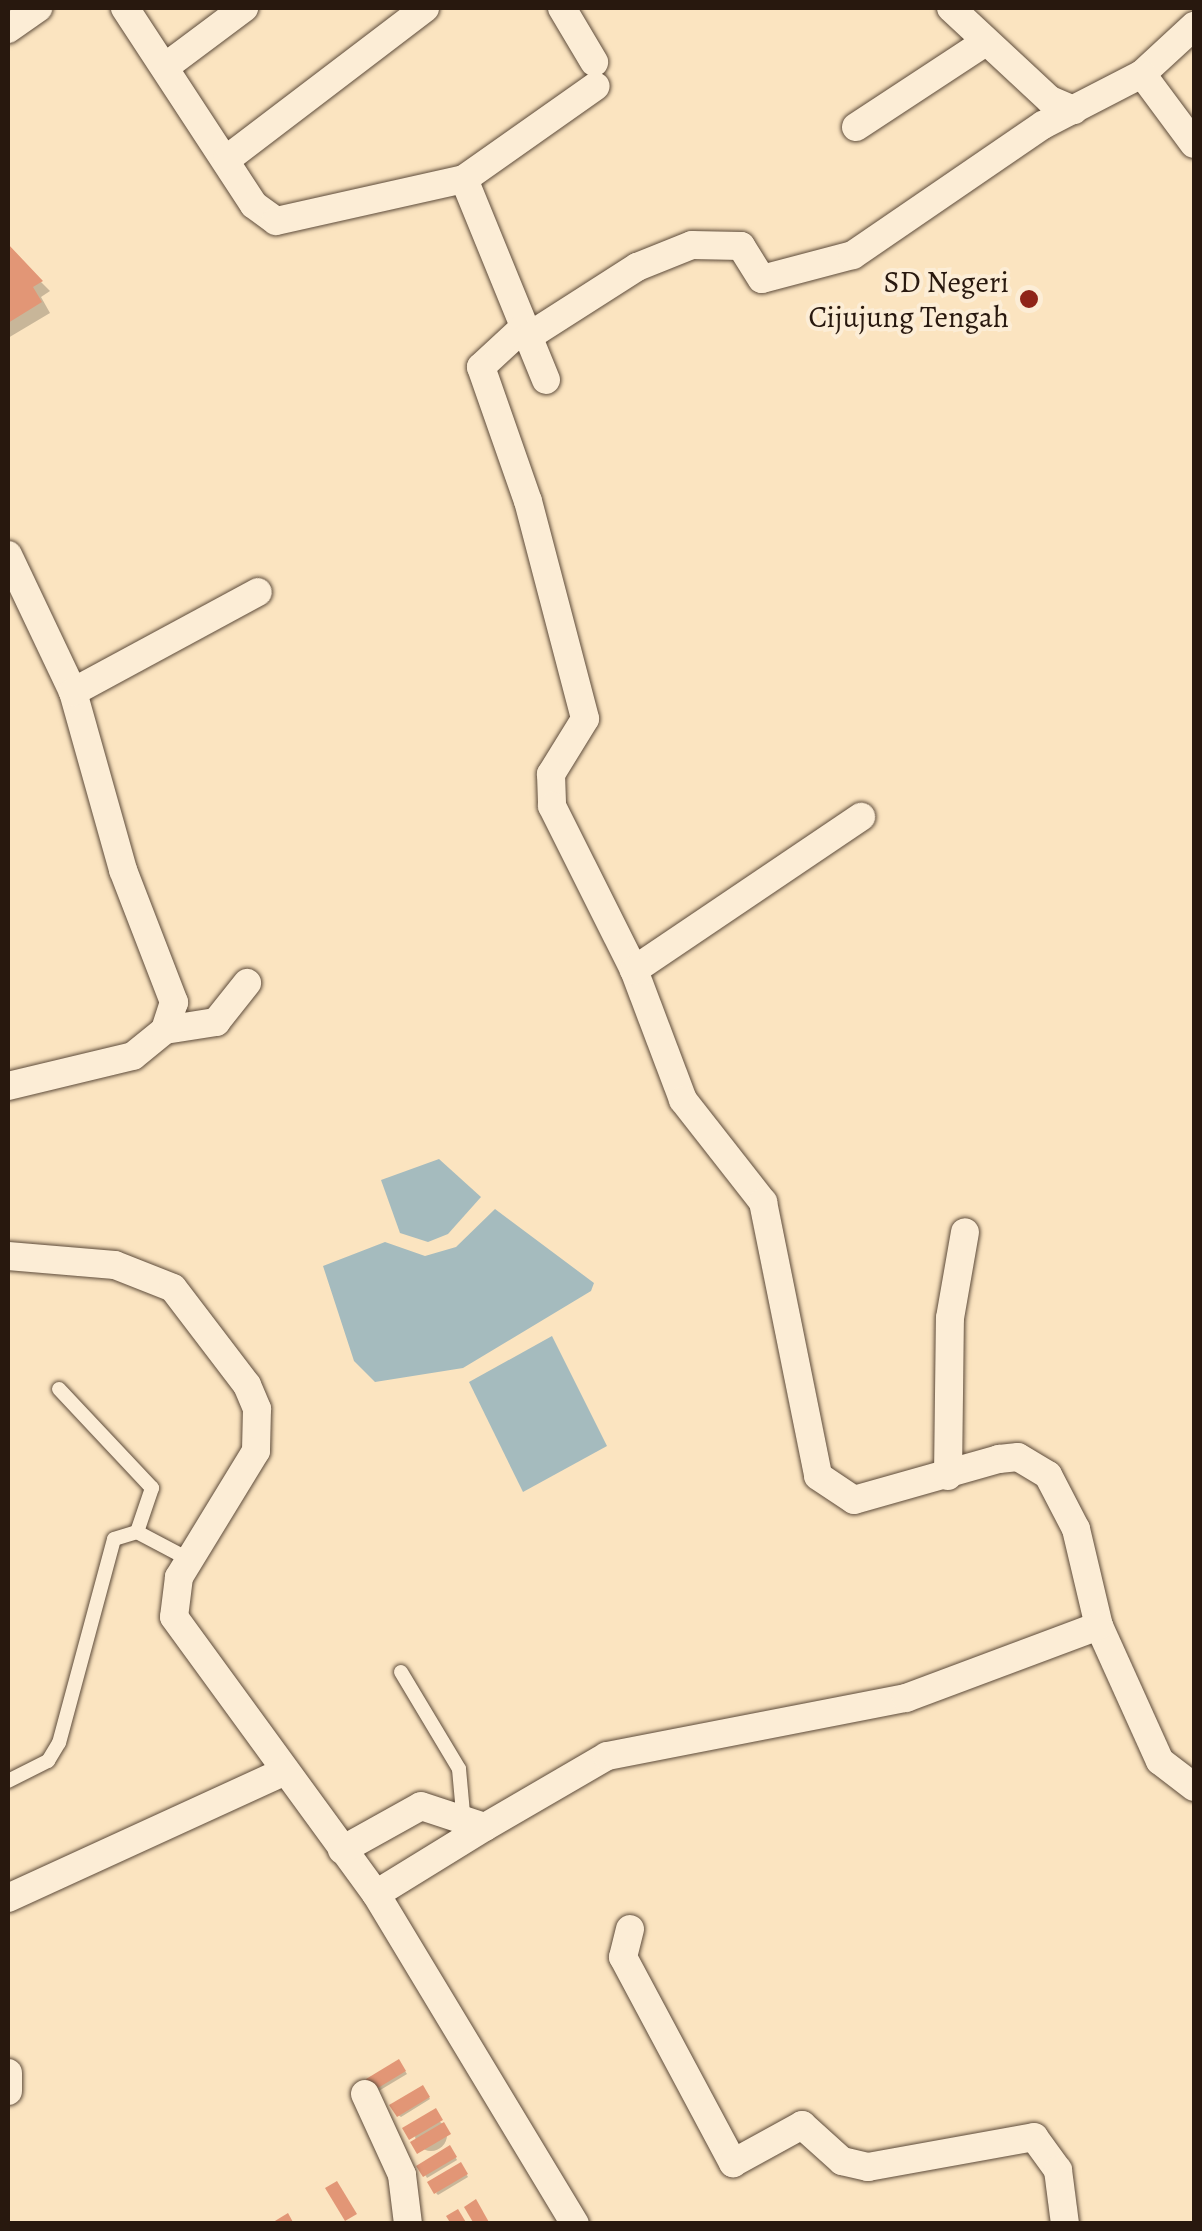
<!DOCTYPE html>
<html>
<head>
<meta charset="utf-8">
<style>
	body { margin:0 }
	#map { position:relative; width:1202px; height:2231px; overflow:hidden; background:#fbe4c0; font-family:Alegreya,serif }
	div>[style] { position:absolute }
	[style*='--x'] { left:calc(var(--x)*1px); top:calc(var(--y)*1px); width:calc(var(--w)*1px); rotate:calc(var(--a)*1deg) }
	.water>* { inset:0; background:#a5bbbe }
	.shadow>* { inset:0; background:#0003 }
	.round { border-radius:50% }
	.building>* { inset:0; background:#e29676 }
	.roads { filter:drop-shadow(0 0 2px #5d4b3a) drop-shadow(0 0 2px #5d4b3a) }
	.service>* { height:14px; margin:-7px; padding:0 7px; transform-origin:7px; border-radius:7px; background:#fcedd6 }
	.minor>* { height:28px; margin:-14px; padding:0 14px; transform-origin:14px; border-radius:14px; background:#fcedd6 }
	.dots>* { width:28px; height:28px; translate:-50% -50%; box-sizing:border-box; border:5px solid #fcedd6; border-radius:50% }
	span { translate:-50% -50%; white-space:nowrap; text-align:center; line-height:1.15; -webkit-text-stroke:8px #fcedd6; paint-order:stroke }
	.poi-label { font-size:30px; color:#28180e }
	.right { translate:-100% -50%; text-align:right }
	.frame { position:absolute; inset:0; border:10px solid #28180e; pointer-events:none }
</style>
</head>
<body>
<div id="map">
	<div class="water">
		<div style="clip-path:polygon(439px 1159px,481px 1197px,448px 1234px,428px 1242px,400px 1233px,381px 1180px)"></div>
		<div style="clip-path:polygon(495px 1209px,594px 1283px,591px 1291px,463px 1368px,375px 1382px,354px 1361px,323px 1266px,385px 1242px,425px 1256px,456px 1247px)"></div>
		<div style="clip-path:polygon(552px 1336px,607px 1446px,523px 1492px,469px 1382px)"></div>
	</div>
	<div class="shadow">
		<div style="clip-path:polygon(8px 249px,50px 291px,41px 297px,50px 313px,8px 338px)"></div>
		<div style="clip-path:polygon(401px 2065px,407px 2074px,377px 2092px,375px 2090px)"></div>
		<div style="clip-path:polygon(425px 2090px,430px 2099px,401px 2117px,398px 2115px)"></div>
		<div class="round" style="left:415px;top:2119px;width:32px;height:32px"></div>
		<div style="clip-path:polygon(452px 2151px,457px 2160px,427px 2178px,420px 2166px)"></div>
		<div style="clip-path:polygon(463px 2168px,468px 2177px,438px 2195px,436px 2193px)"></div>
	</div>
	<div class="building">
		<div style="clip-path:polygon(8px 244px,43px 281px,33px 287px,42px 302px,8px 323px)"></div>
		<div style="clip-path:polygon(399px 2059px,406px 2071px,373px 2091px,366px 2079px)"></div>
		<div style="clip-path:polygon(423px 2085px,430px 2097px,397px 2117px,389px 2105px)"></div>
		<div style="clip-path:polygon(436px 2108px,443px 2120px,409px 2140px,402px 2128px)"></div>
		<div style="clip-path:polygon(444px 2122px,451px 2134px,417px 2154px,410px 2142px)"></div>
		<div style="clip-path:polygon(450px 2145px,457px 2157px,423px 2177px,416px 2166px)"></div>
		<div style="clip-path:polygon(461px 2162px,468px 2174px,434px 2194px,427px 2182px)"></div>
		<div style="clip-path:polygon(337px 2181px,357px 2214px,345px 2221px,325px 2188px)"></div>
		<div style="clip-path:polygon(476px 2199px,490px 2224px,474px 2224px,464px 2207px)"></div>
		<div style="clip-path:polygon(458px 2209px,467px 2224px,451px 2224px,446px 2216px)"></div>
		<div style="clip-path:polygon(288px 2213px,294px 2224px,270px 2224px)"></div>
	</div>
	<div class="roads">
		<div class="service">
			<div style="--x:59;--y:1389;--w:136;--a:46.8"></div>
			<div style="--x:152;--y:1488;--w:46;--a:108.8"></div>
			<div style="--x:401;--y:1672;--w:113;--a:59.1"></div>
			<div style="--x:459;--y:1769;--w:44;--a:84.8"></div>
			<div style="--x:8;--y:1781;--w:45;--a:-26.6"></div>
			<div style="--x:48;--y:1761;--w:21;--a:-59"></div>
			<div style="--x:59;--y:1743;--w:211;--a:-74.9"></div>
			<div style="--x:114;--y:1539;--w:24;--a:-17"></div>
			<div style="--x:137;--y:1532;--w:60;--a:27.8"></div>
		</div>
		<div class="minor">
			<div style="--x:125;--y:8;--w:235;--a:56.8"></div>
			<div style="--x:254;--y:205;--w:27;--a:36"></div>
			<div style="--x:276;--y:221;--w:193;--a:-12.6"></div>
			<div style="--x:464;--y:179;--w:161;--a:-35.2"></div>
			<div style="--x:562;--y:8;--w:63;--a:59.3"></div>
			<div style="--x:951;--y:8;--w:135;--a:42.9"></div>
			<div style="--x:1050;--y:100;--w:26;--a:23"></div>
			<div style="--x:8;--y:29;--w:37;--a:-35"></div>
			<div style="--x:165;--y:67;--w:99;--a:-36.8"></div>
			<div style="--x:1142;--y:74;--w:71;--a:-42.7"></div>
			<div style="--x:856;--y:127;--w:153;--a:-33.3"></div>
			<div style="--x:227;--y:159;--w:249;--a:-37.3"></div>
			<div style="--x:464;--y:179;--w:217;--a:67.8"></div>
			<div style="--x:522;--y:329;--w:56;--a:137.2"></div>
			<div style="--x:481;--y:367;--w:142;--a:70.7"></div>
			<div style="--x:528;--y:501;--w:225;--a:75.3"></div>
			<div style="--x:585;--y:719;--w:65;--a:121.7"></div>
			<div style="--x:551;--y:774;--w:32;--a:88"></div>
			<div style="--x:552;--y:806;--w:183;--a:63.4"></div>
			<div style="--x:634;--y:970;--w:139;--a:69.3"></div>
			<div style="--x:683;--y:1100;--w:130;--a:51.9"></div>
			<div style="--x:763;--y:1202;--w:279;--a:78.6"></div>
			<div style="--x:818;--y:1476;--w:43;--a:33.7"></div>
			<div style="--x:854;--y:1500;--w:151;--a:-15.8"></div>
			<div style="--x:999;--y:1459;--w:19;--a:-6"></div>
			<div style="--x:1018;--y:1457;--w:35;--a:31"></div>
			<div style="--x:1048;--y:1475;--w:61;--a:62.6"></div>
			<div style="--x:1076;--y:1529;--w:100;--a:76.7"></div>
			<div style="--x:1099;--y:1626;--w:148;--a:65.7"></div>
			<div style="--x:1160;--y:1761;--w:43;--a:37.4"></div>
			<div style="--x:526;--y:338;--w:132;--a:-32.6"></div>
			<div style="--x:637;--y:267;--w:59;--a:-21.8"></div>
			<div style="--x:692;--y:245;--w:49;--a:1.2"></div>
			<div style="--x:741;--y:246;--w:39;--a:58"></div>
			<div style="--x:762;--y:279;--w:94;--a:-14.8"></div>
			<div style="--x:853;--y:255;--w:230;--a:-34.4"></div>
			<div style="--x:1043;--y:125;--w:111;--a:-27.3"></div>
			<div style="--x:1142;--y:74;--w:87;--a:53.4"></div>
			<div style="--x:8;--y:555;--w:152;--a:64.6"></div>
			<div style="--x:73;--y:692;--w:185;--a:74.3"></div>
			<div style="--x:123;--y:870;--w:142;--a:68.9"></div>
			<div style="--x:174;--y:1002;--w:29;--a:108"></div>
			<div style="--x:165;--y:1030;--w:41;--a:140.9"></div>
			<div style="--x:133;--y:1056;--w:129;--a:166.5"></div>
			<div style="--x:73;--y:692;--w:210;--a:-28.4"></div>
			<div style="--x:634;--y:970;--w:274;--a:-34"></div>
			<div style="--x:165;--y:1030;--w:52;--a:-8.9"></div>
			<div style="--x:216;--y:1022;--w:50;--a:-51.5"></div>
			<div style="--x:8;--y:1256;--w:107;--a:4.8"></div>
			<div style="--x:115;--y:1265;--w:62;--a:21.6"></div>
			<div style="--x:173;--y:1288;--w:122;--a:52.7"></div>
			<div style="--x:247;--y:1385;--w:26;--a:67"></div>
			<div style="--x:257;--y:1409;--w:42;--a:91.4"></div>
			<div style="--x:256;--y:1451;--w:148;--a:121.4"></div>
			<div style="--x:179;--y:1577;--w:40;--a:97.1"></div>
			<div style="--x:174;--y:1617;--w:343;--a:53.9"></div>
			<div style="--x:376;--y:1894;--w:385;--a:58.9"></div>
			<div style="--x:948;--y:1476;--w:158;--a:-89.3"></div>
			<div style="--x:950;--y:1318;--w:87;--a:-80.1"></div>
			<div style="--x:342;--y:1850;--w:90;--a:-29.1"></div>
			<div style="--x:421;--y:1806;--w:67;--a:18.2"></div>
			<div style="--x:485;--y:1827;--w:141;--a:-30.2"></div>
			<div style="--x:607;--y:1756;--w:305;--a:-11"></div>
			<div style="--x:906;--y:1698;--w:206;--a:-20.5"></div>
			<div style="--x:376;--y:1894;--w:128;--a:-31.6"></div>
			<div style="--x:8;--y:1898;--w:302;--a:-24.6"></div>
			<div style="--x:630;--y:1929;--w:29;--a:104"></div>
			<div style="--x:623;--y:1957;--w:234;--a:61.9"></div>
			<div style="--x:733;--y:2163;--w:79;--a:-28.8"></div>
			<div style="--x:802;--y:2125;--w:54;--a:42"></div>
			<div style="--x:842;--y:2161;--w:27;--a:13"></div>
			<div style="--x:868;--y:2167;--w:169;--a:-10.2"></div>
			<div style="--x:1034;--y:2137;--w:41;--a:54"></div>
			<div style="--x:1058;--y:2170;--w:54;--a:82.6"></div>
			<div style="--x:8;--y:2073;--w:18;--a:90"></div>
			<div style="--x:365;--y:2094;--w:89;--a:65.4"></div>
			<div style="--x:402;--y:2175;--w:49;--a:83"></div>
		</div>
	</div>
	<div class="dots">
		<div style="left:1029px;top:299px;background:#8f2418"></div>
	</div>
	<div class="poi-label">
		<span class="right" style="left:1009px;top:299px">SD Negeri<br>Cijujung Tengah</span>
	</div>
	<div class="frame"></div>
</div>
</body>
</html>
